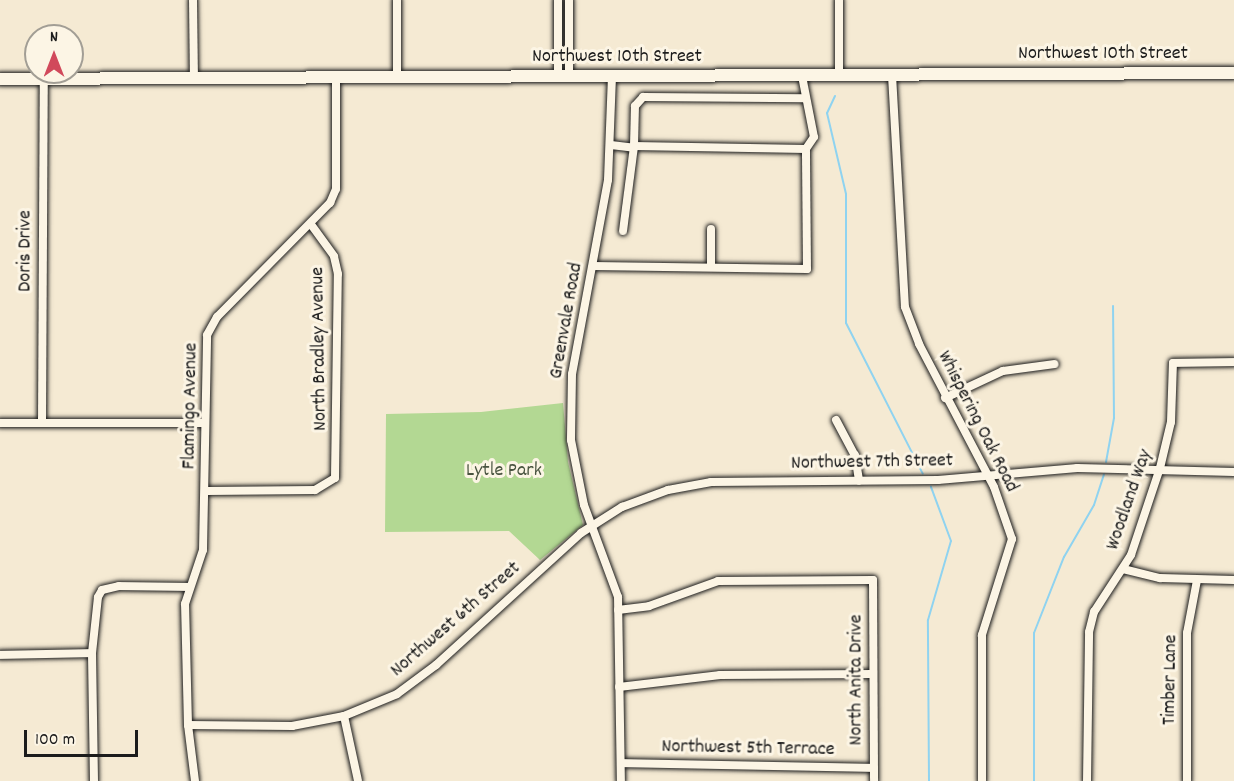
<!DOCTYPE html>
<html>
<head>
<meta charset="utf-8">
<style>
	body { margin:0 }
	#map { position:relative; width:1234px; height:781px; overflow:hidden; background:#f5ead3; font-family:Dekko,sans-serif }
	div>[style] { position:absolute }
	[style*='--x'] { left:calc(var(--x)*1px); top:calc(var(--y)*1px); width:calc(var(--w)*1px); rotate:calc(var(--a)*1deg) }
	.green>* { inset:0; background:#b3d893 }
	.stream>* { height:2px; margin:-1px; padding:0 1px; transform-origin:1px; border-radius:1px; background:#8fd3f0 }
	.roads { filter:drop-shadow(0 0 2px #1c1c1c) drop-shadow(0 0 2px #1c1c1c) }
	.street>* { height:8px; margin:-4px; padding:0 4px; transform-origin:4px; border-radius:4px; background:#fcf5e5 }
	.secondary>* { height:12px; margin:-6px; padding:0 6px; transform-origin:6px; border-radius:6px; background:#fcf5e5 }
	span { translate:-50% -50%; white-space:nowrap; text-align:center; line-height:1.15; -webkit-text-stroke:6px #fcf5e5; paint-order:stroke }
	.street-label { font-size:20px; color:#1c1c1c }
	.park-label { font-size:20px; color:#495440 }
	.north { position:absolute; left:24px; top:24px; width:60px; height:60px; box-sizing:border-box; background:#fcf5e5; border:2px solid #a29e95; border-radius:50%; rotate:0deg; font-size:16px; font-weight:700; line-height:24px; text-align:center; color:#1c1c1c }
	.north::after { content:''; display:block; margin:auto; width:21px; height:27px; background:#d1495b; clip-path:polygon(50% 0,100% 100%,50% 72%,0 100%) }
	.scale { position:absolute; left:24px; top:730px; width:114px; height:27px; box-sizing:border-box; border:3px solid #1c1c1c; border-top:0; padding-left:8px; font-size:18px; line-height:21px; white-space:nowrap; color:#1c1c1c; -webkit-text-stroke:4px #fcf5e5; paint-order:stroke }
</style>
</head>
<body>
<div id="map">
	<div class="green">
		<div style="clip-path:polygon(563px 403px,568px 462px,583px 525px,540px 560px,509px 531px,385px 532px,386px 414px,481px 412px)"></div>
	</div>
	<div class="stream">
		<div style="--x:835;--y:96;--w:19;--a:115"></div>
		<div style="--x:827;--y:113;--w:83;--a:76.8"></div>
		<div style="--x:846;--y:194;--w:129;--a:90"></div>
		<div style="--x:846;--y:323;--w:169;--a:63"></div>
		<div style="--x:1106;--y:462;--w:45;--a:-79.7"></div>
		<div style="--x:1114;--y:418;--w:112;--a:-90.5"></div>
		<div style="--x:929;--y:781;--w:161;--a:-90.4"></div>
		<div style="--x:928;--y:620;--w:82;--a:-73.8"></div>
		<div style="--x:951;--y:541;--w:58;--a:-110.3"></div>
		<div style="--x:1034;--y:781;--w:148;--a:-90"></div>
		<div style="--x:1034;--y:633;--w:82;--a:-68.5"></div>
		<div style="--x:1064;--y:557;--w:60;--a:-60"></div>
		<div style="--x:1094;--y:505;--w:32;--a:-72"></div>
	</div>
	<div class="roads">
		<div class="street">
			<div style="--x:193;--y:0;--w:79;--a:89.3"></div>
			<div style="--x:839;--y:0;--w:76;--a:90"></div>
			<div style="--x:892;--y:75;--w:232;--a:86.8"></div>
			<div style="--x:905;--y:307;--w:40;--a:69"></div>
			<div style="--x:919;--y:344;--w:161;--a:62.3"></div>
			<div style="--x:994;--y:487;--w:55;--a:70.9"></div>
			<div style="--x:1012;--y:539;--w:101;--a:107.4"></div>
			<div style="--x:982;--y:635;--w:146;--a:90"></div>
			<div style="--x:558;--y:76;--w:76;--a:-90"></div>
			<div style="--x:569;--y:76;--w:76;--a:-90"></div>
			<div style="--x:612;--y:76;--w:104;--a:92.2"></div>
			<div style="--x:608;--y:180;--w:197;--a:100.5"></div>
			<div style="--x:572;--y:374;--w:66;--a:90.9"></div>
			<div style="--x:571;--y:440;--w:66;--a:78.7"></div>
			<div style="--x:584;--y:505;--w:98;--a:69.7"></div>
			<div style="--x:618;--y:597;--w:184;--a:89.1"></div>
			<div style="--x:802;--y:76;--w:62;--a:78.9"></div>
			<div style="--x:814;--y:137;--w:14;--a:124"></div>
			<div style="--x:806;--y:149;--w:172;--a:-179"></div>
			<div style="--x:634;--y:146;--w:40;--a:-88.6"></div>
			<div style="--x:635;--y:106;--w:12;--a:-48"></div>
			<div style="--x:643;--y:97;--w:162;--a:0.4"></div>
			<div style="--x:397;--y:77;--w:77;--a:-90"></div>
			<div style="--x:611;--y:145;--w:23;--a:7"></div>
			<div style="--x:711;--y:229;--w:38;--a:90"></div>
			<div style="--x:623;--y:231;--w:86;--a:-82.6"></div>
			<div style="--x:593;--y:266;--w:214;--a:0.8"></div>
			<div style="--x:807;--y:269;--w:120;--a:-90.5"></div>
			<div style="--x:945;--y:398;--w:64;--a:-25"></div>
			<div style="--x:1003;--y:371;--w:52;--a:-7.7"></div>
			<div style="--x:836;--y:420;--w:40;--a:62"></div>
			<div style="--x:855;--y:455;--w:26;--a:81"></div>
			<div style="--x:0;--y:423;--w:203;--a:0"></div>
			<div style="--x:42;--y:423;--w:344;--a:-89.7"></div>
			<div style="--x:207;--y:491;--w:108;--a:-0.5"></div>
			<div style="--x:315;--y:490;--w:23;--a:-31"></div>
			<div style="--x:335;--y:478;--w:204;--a:-89.2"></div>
			<div style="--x:338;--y:274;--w:18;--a:-103"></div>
			<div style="--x:334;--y:256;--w:37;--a:-126"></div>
			<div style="--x:1123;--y:569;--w:38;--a:14"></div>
			<div style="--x:1160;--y:578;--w:74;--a:1.5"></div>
			<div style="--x:618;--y:610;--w:31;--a:-7"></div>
			<div style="--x:649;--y:606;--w:73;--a:-19.9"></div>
			<div style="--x:718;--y:581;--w:155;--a:-0.4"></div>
			<div style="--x:873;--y:580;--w:201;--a:89.7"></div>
			<div style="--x:0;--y:655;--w:92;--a:-1.2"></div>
			<div style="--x:619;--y:687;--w:102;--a:-6.8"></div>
			<div style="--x:720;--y:675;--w:153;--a:-0.4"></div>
			<div style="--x:344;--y:716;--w:66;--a:77.8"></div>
			<div style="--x:188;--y:725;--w:104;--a:0.6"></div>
			<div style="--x:292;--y:726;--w:53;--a:-10.9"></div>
			<div style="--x:344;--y:716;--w:57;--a:-22.5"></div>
			<div style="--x:397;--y:694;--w:49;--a:-36.6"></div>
			<div style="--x:436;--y:665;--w:196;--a:-42.3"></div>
			<div style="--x:581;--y:533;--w:49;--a:-32.4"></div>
			<div style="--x:622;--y:507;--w:49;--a:-20.3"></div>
			<div style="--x:668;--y:490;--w:44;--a:-10.5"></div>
			<div style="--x:711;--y:482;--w:227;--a:-0.5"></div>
			<div style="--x:938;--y:480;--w:140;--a:-4.9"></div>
			<div style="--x:1077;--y:468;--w:157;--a:1.5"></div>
			<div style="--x:621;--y:763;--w:253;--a:1.1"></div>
			<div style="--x:94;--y:781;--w:128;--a:-90.9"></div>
			<div style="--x:92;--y:653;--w:56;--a:-83.9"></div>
			<div style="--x:98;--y:597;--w:8;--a:-60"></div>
			<div style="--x:102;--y:590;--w:17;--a:-13"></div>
			<div style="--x:119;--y:586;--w:69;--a:0.8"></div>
			<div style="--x:195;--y:781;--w:56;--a:-97.1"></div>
			<div style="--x:188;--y:725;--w:121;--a:-91.4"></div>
			<div style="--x:185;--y:604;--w:57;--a:-71.6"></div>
			<div style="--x:203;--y:550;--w:215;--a:-88.9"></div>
			<div style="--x:207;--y:335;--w:21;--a:-61"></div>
			<div style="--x:217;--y:317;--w:161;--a:-45.3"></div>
			<div style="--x:330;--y:203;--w:15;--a:-67"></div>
			<div style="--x:336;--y:189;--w:112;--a:-90"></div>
			<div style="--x:1087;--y:781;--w:149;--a:-89.2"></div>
			<div style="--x:1089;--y:632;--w:21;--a:-76"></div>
			<div style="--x:1094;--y:612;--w:68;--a:-57"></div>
			<div style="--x:1131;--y:555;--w:92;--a:-71.6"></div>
			<div style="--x:1160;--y:468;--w:47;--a:-76.6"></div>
			<div style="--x:1171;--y:422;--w:59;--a:-88.1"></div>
			<div style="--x:1173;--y:363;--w:61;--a:-0.9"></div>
			<div style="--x:1187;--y:781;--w:148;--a:-90"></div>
			<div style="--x:1187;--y:633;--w:54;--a:-79.3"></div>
		</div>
		<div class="secondary">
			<div style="--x:0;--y:79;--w:1234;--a:-0.28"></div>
		</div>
	</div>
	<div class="street-label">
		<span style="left:1103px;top:54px">Northwest 10th Street</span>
		<span style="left:617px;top:57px">Northwest 10th Street</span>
		<span style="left:26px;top:251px;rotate:-90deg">Doris Drive</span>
		<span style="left:567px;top:321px;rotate:-80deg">Greenvale Road</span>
		<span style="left:320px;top:349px;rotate:-91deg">North Bradley Avenue</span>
		<span style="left:191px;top:406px;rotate:-89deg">Flamingo Avenue</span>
		<span style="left:977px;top:422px;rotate:63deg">Whispering Oak Road</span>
		<span style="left:872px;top:463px;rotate:-1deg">Northwest 7th Street</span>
		<span style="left:1130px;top:500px;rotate:-71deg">Woodland Way</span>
		<span style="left:456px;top:620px;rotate:-41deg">Northwest 6th Street</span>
		<span style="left:857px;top:680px;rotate:-90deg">North Anita Drive</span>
		<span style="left:1171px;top:680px;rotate:-89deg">Timber Lane</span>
		<span style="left:748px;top:749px;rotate:1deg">Northwest 5th Terrace</span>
	</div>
	<div class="park-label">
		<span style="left:504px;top:471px">Lytle Park</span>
	</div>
	<div class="north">N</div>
	<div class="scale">100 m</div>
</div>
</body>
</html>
